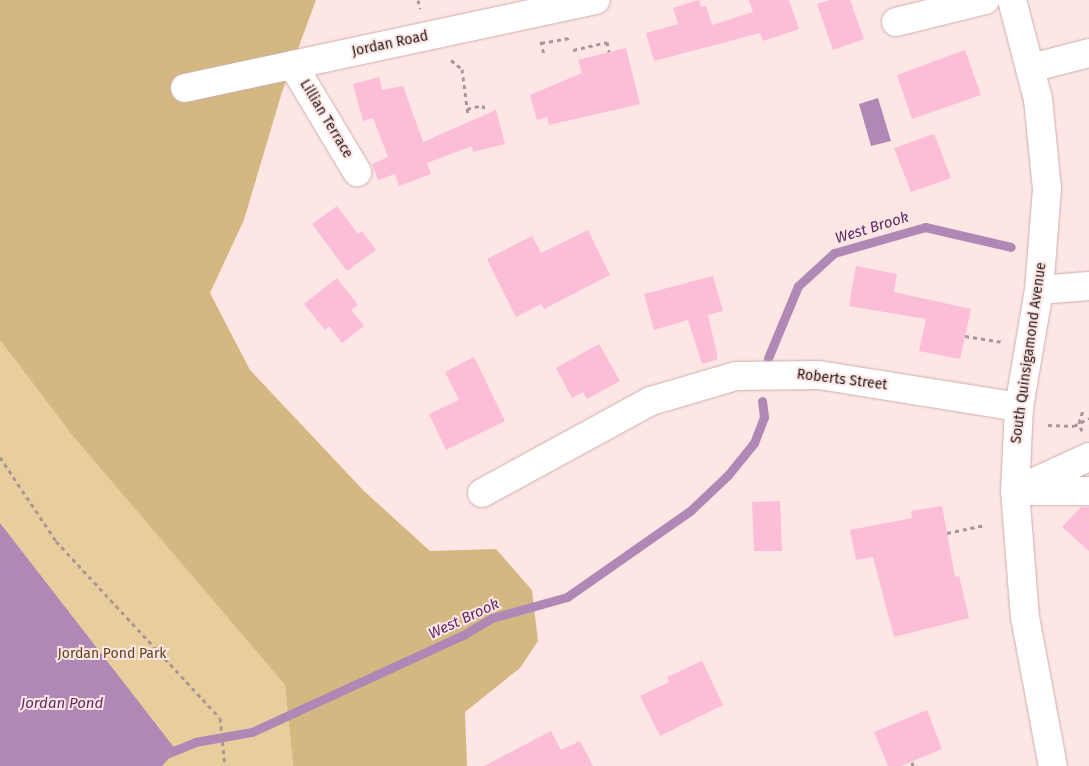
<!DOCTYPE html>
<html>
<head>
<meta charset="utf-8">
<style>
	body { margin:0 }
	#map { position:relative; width:1089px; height:766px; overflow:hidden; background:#fee6e4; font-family:"Fira Sans",sans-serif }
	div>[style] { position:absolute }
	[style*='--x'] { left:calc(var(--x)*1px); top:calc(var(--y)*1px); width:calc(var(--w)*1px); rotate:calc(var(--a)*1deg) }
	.green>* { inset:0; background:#e9ce9d }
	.forest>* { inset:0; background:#d5b881 }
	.water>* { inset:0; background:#af88b6 }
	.stream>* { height:9px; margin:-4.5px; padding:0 4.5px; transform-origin:4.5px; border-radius:4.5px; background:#af88b6 }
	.building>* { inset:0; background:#fcbdd8 }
	.path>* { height:3px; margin-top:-1.5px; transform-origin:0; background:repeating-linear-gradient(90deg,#aa9795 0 4px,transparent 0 8px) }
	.roads { filter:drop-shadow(0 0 1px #cbaeac) drop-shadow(0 0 1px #cbaeac) }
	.minor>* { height:28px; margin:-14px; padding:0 14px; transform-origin:14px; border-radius:14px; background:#fff }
	.major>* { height:28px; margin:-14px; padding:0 14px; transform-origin:14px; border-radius:14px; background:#fff }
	span { translate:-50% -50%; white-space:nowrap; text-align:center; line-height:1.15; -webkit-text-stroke:4px #fee6e4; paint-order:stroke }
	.street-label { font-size:14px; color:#1f1514 }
	.park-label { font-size:14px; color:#5b461b }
	.water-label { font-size:15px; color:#5d2c66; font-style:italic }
</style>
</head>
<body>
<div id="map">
	<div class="green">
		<div style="clip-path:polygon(0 340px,72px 435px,285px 685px,293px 766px,0 766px)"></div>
	</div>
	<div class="forest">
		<div style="clip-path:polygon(0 0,316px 0,282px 92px,244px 220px,210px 293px,250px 370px,364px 491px,430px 551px,496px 549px,532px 590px,538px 641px,520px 668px,465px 712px,467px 766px,293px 766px,285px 685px,72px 435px,0 340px)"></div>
	</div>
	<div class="water">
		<div style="clip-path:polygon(878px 98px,891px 141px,871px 146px,859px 104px)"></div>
		<div style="clip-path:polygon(0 523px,176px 750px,162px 766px,0 766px)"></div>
	</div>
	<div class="stream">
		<div style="--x:768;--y:358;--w:78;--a:-67.4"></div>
		<div style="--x:798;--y:286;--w:49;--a:-42.5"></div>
		<div style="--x:834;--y:253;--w:95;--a:-15.9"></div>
		<div style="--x:925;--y:227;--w:88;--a:13.1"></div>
		<div style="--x:166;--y:754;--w:31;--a:-22"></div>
		<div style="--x:195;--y:742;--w:58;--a:-10"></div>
		<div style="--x:252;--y:732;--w:234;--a:-24.7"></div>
		<div style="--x:465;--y:634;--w:31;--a:-31"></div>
		<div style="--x:492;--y:618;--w:78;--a:-15.6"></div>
		<div style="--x:567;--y:597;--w:150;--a:-35"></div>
		<div style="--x:690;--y:511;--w:52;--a:-43.5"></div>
		<div style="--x:728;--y:475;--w:41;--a:-50.9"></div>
		<div style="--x:754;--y:443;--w:28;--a:-69"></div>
		<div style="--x:764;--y:417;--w:16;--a:-97"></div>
	</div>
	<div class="building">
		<div style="clip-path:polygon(699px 0,701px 7px,706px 6px,712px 25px,753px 12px,749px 0,789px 0,799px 29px,763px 41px,760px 33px,654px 61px,646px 33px,678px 24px,673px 8px)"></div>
		<div style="clip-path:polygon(830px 0,850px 0,864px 39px,833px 50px,817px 4px)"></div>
		<div style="clip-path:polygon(626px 48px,640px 104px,549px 125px,547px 117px,537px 120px,530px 95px,582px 73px,578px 60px)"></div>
		<div style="clip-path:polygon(965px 50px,981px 95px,912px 119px,897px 75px)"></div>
		<div style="clip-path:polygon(379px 77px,382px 90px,403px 86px,423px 142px,496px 110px,505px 144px,473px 152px,472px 146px,427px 163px,431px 174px,399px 186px,395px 174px,378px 180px,372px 164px,388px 157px,373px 118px,363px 121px,353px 84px)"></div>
		<div style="clip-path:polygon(934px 134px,951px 178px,911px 192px,894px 148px)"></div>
		<div style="clip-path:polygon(337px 206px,358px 234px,362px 231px,376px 250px,347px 271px,312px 224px)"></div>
		<div style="clip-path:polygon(588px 230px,610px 275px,544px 309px,541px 304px,516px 317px,487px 259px,532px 236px,541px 253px)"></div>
		<div style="clip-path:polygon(856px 266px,897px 274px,894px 292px,971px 309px,960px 359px,919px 351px,926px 319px,849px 306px)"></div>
		<div style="clip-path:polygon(713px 276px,723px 311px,708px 315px,718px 359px,702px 364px,688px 320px,654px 330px,644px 294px)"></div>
		<div style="clip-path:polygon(337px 278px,358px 305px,351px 310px,364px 326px,342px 343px,329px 326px,325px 330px,304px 304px)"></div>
		<div style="clip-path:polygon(599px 344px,620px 381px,587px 399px,583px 392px,572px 398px,556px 368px)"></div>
		<div style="clip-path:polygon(474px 357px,505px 421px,446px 450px,429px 414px,459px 400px,445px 372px)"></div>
		<div style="clip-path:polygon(780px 501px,782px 551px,754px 551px,752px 502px)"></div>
		<div style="clip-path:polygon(942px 506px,955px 577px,959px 576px,969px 618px,894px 637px,873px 557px,856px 560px,850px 530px,912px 518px,911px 511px)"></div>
		<div style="clip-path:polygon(1081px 507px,1089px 507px,1089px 551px,1062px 527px)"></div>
		<div style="clip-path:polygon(702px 661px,723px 705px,660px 736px,640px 696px,669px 682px,667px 677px)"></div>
		<div style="clip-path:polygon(927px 710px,942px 749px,901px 766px,888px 766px,874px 732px)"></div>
		<div style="clip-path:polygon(551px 731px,561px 750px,580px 741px,593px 766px,484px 766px)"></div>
	</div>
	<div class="path">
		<div style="--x:418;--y:0;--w:9;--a:77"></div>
		<div style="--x:541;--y:41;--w:14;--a:78"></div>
		<div style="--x:541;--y:43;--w:29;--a:-10"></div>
		<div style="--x:573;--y:50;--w:35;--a:-13"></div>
		<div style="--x:607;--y:42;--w:10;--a:79"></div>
		<div style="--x:451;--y:60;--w:14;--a:39"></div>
		<div style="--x:462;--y:69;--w:46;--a:82.6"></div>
		<div style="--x:467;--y:109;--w:16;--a:-14"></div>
		<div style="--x:483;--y:105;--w:8;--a:76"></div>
		<div style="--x:965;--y:336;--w:38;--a:9"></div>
		<div style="--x:1048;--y:425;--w:26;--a:2"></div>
		<div style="--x:1074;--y:426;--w:17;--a:-28"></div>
		<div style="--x:1082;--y:431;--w:9;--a:-111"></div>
		<div style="--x:1079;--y:423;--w:14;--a:-73"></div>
		<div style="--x:0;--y:457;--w:101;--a:56.3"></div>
		<div style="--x:56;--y:541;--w:241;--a:47.2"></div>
		<div style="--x:220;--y:718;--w:48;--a:84.1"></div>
		<div style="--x:947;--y:533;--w:40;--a:-12"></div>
		<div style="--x:912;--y:762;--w:4;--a:76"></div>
	</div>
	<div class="roads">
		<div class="minor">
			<div style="--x:896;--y:22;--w:92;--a:-13.9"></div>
			<div style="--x:293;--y:65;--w:125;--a:59.1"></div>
			<div style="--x:1031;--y:68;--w:60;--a:-14.5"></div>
			<div style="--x:185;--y:88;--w:420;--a:-12.1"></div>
			<div style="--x:1039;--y:290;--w:50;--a:-4.6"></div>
			<div style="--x:1015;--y:491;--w:81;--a:-24.7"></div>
			<div style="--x:1024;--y:491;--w:65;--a:0"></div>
			<div style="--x:482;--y:493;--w:192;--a:-28.6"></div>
			<div style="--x:651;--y:401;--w:89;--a:-16.4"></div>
			<div style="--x:736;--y:376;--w:83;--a:-0.7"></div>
			<div style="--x:819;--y:375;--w:203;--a:9.1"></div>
		</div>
		<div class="major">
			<div style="--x:1012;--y:0;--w:102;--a:75.3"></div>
			<div style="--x:1038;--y:99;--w:90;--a:84.3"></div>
			<div style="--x:1047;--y:189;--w:101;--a:94.5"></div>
			<div style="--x:1039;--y:290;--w:119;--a:99.7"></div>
			<div style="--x:1019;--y:407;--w:84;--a:92.7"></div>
			<div style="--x:1015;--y:491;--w:126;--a:85.5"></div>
			<div style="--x:1025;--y:617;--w:152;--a:79.4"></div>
		</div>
	</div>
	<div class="street-label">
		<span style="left:390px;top:44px;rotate:-12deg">Jordan Road</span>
		<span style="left:326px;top:119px;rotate:59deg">Lillian Terrace</span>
		<span style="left:1029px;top:353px;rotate:-82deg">South Quinsigamond Avenue</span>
		<span style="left:842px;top:380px;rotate:7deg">Roberts Street</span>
	</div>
	<div class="park-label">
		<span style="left:112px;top:654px">Jordan Pond Park</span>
	</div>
	<div class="water-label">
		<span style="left:872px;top:228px;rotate:-17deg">West Brook</span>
		<span style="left:464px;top:619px;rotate:-25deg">West Brook</span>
		<span style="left:62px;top:704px">Jordan Pond</span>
	</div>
</div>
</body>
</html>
